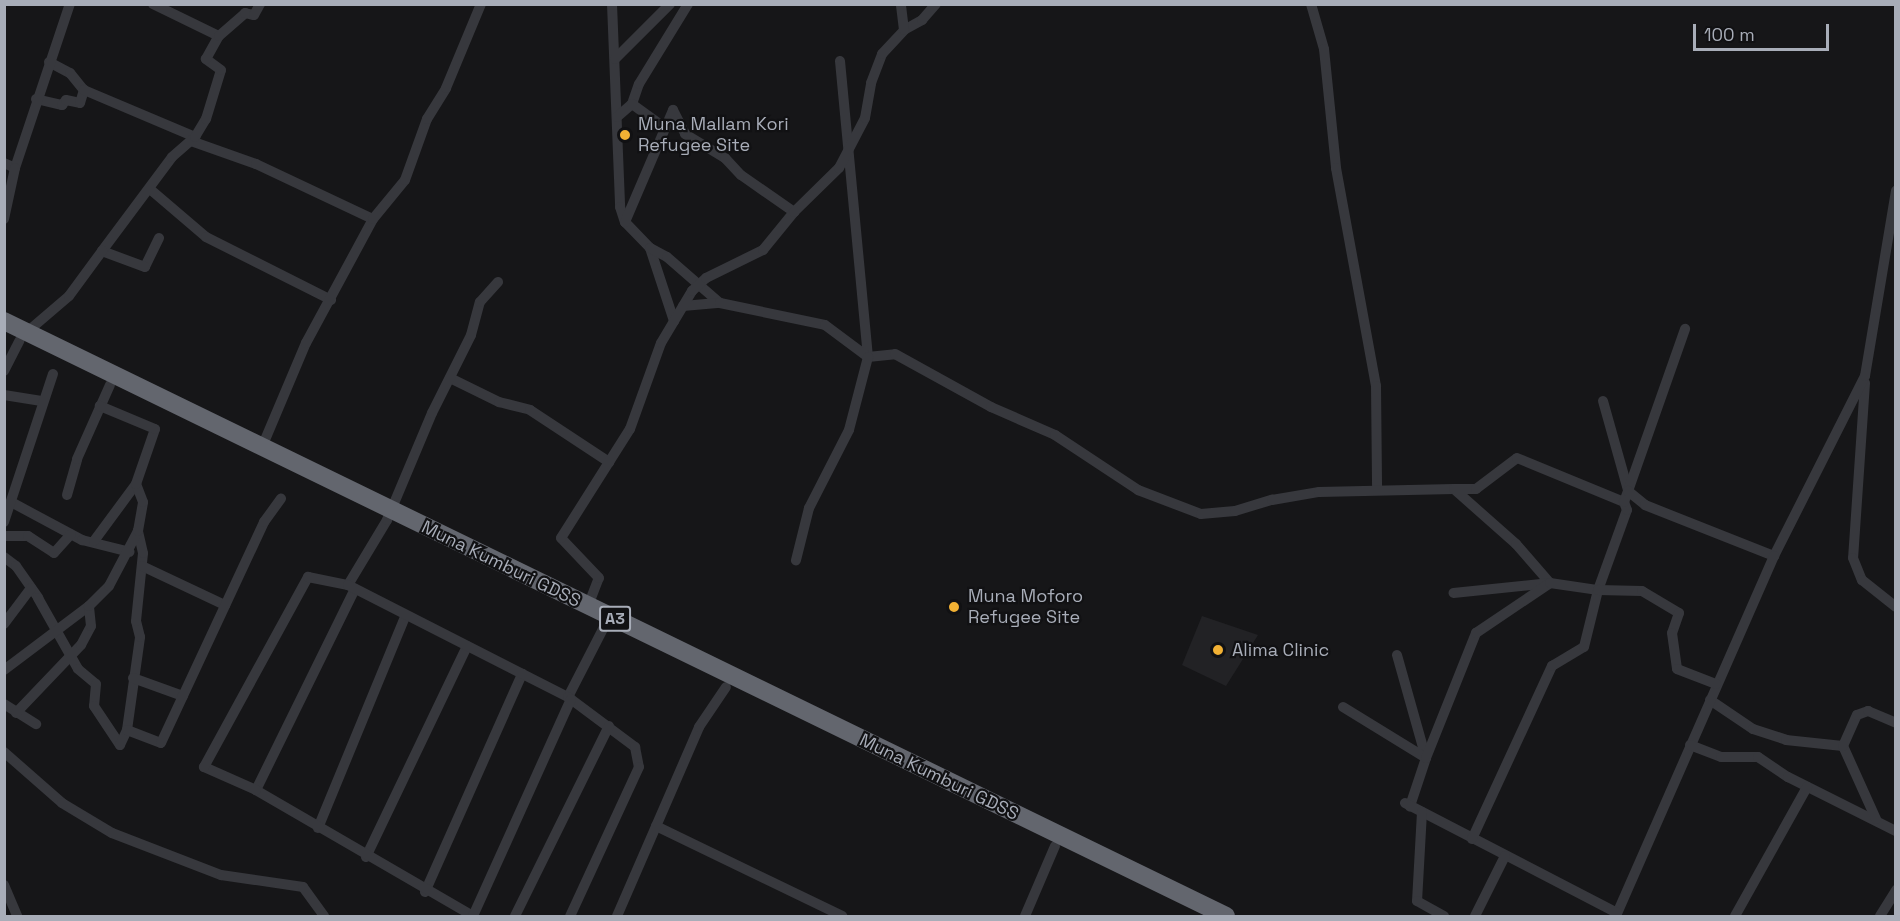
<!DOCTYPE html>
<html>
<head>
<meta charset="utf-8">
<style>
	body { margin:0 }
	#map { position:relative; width:1900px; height:921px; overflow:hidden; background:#161618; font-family:"Space Grotesk",sans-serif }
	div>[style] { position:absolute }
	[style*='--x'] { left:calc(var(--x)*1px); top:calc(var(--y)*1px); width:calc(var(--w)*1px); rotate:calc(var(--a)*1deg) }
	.built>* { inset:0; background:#222225 }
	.street>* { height:10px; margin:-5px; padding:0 5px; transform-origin:5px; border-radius:5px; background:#37383d }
	.highway>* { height:18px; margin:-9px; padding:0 9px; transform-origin:9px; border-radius:9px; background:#63666e }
	.dots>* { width:16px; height:16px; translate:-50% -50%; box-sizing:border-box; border:3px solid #111113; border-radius:50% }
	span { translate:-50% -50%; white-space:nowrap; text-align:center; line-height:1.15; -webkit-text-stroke:4.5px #111113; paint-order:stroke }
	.shield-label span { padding:2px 4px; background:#111113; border:2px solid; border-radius:4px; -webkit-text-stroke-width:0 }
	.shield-label { font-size:16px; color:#a8adb8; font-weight:700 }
	.poi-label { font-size:18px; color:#a8adb8 }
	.left { translate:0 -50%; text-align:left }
	.street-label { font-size:18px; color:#a8adb8 }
	.frame { position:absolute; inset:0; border:6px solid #a8adb8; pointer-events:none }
	.scale { position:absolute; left:1693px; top:24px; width:136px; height:27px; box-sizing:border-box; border:3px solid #a8adb8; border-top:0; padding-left:8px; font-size:18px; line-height:21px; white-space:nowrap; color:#a8adb8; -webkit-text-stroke:4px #111113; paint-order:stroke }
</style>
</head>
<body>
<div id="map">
	<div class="built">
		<div style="clip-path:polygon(1202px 616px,1258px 635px,1226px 686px,1182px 665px)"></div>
	</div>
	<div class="street">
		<div style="--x:153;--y:4;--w:73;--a:25.9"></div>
		<div style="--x:612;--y:4;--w:203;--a:87.7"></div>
		<div style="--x:620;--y:207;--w:16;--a:72"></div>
		<div style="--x:625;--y:222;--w:36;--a:46"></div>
		<div style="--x:650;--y:248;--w:77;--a:71.8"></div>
		<div style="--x:1311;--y:4;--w:47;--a:73.9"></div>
		<div style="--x:1324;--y:49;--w:120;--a:84.2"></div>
		<div style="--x:1336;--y:168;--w:222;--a:79.6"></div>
		<div style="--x:1376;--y:386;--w:103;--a:89.4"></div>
		<div style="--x:904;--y:30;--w:21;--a:-29"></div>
		<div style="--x:922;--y:20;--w:21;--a:-49"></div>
		<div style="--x:615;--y:59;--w:78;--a:-45"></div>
		<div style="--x:840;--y:61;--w:297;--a:84.6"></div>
		<div style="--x:868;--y:357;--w:27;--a:-6"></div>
		<div style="--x:895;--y:354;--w:110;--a:28.9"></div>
		<div style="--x:991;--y:407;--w:70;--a:23.6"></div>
		<div style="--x:1055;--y:435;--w:100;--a:33.5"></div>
		<div style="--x:1138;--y:490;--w:67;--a:20.9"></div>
		<div style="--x:1201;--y:514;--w:34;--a:-5"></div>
		<div style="--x:1235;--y:511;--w:39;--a:-17"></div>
		<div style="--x:1272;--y:500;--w:48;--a:-9.7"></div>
		<div style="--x:1319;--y:492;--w:135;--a:-1.3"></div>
		<div style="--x:1454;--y:489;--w:83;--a:41.6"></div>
		<div style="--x:1516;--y:544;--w:52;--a:48.9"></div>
		<div style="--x:1550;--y:583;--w:97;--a:174.1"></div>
		<div style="--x:49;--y:62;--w:24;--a:28"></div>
		<div style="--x:70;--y:73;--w:22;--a:51"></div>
		<div style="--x:36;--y:99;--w:27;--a:13"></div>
		<div style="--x:62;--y:105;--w:6;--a:-51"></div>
		<div style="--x:66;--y:100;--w:14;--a:12"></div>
		<div style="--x:80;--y:103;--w:14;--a:-73"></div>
		<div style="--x:84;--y:90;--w:121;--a:22.9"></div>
		<div style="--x:632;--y:104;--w:21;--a:-71"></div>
		<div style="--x:639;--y:84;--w:94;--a:-58.5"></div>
		<div style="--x:617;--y:117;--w:20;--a:-41"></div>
		<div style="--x:632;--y:104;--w:41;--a:36"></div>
		<div style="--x:191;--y:141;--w:69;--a:19.5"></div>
		<div style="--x:256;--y:164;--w:129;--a:25.2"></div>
		<div style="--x:4;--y:163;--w:12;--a:24"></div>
		<div style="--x:15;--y:168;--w:173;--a:-71.5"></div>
		<div style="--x:151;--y:190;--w:72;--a:40.5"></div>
		<div style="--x:206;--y:237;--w:140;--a:26.7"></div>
		<div style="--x:4;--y:219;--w:52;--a:-77.8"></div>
		<div style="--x:625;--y:222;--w:122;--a:-66.8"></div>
		<div style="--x:673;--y:110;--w:27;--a:63"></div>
		<div style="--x:685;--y:134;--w:47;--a:31"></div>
		<div style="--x:725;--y:158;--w:23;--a:47"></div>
		<div style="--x:741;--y:175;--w:65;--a:34.9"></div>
		<div style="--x:159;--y:238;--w:32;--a:116"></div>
		<div style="--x:145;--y:267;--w:46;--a:-159.6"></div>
		<div style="--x:102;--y:251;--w:117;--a:-53.3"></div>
		<div style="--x:172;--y:157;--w:30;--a:-41"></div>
		<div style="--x:195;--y:137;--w:21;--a:-59"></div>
		<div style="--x:206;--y:119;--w:51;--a:-73"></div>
		<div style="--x:221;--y:70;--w:19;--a:-144"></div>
		<div style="--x:206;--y:59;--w:26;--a:-61"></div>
		<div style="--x:219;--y:36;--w:35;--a:-41"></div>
		<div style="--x:245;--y:13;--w:9;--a:13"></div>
		<div style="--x:254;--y:15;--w:13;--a:-61"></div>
		<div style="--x:650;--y:248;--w:19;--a:28"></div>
		<div style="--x:667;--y:257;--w:70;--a:41"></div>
		<div style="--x:683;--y:306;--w:37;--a:-5"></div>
		<div style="--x:720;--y:303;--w:107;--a:11.8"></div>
		<div style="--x:825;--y:325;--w:54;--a:36.7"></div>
		<div style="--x:868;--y:357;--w:75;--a:104.6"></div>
		<div style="--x:849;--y:430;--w:88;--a:117.1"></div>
		<div style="--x:809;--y:508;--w:54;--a:104"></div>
		<div style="--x:27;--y:332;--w:55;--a:-40.6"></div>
		<div style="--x:69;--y:296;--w:56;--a:-53.7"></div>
		<div style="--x:4;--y:371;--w:34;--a:-63"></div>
		<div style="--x:450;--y:378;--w:55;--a:26.1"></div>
		<div style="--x:499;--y:402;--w:32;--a:14"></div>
		<div style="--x:530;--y:410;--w:95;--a:33.4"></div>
		<div style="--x:1865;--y:383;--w:175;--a:93.9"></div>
		<div style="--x:1853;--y:558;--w:24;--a:68"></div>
		<div style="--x:1862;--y:580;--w:43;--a:38.5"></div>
		<div style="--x:4;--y:395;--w:38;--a:9"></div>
		<div style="--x:1603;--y:401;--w:92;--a:74.3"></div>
		<div style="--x:262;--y:447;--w:113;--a:-67.1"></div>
		<div style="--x:306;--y:343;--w:141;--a:-61.6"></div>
		<div style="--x:373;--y:219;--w:50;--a:-50.6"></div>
		<div style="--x:405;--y:180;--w:65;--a:-70.2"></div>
		<div style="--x:427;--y:119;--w:36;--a:-58"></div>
		<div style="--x:446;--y:88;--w:91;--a:-67.4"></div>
		<div style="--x:1454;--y:489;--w:22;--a:0"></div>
		<div style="--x:1476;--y:489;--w:51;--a:-37.1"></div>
		<div style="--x:1517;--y:458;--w:116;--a:22.4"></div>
		<div style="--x:1628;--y:491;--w:172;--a:-70.6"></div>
		<div style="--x:67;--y:495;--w:37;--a:-74"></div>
		<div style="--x:77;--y:459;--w:81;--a:-66"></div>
		<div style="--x:11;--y:502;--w:81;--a:28.2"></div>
		<div style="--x:82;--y:540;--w:49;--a:14"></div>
		<div style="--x:4;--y:522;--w:156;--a:-71.7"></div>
		<div style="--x:4;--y:536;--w:24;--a:0"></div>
		<div style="--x:28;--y:536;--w:31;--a:33"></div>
		<div style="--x:54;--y:553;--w:25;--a:-48"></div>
		<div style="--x:94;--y:541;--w:71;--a:-53.6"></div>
		<div style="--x:1774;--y:556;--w:202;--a:-63.2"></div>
		<div style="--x:1865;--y:376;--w:188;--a:-80.5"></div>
		<div style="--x:4;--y:557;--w:15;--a:37"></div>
		<div style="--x:16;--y:566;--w:39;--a:55"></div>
		<div style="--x:38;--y:598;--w:81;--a:60.6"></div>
		<div style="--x:78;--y:669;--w:23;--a:40"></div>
		<div style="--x:96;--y:684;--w:22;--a:95"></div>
		<div style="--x:94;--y:706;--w:47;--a:56.3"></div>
		<div style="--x:120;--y:745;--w:17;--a:-65"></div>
		<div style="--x:127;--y:730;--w:94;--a:-82"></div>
		<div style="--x:140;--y:637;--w:16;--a:-104"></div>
		<div style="--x:136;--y:621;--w:68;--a:-84.1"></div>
		<div style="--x:143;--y:553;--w:23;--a:-103"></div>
		<div style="--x:142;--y:566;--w:92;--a:25.2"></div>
		<div style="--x:348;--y:585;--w:76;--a:-59"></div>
		<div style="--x:387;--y:520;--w:116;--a:-67.2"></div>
		<div style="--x:432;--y:413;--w:87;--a:-63.4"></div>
		<div style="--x:471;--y:335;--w:34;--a:-75"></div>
		<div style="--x:480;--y:302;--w:27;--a:-48"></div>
		<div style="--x:588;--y:606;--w:30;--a:-69"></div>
		<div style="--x:599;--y:578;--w:55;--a:-133.5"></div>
		<div style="--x:561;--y:538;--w:129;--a:-57.7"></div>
		<div style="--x:630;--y:429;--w:91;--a:-70.2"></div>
		<div style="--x:661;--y:343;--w:61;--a:-59.2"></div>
		<div style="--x:692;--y:291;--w:19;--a:-43"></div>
		<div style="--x:706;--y:278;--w:64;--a:-26.2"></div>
		<div style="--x:763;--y:250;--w:49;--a:-50.8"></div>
		<div style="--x:794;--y:212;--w:63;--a:-44.4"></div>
		<div style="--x:839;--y:168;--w:56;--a:-62.5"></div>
		<div style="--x:865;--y:118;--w:36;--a:-80"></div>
		<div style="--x:871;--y:83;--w:31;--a:-69"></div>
		<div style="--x:882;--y:54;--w:33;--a:-47"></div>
		<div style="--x:904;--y:30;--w:26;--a:-97"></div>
		<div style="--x:4;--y:624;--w:45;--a:-53.1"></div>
		<div style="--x:1397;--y:655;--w:107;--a:74.3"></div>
		<div style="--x:1426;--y:758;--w:51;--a:108.4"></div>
		<div style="--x:4;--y:670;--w:106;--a:-37"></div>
		<div style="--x:133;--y:678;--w:53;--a:19.8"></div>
		<div style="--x:568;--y:697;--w:79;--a:-62.8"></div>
		<div style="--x:1710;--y:700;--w:52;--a:34"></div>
		<div style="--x:1753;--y:729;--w:35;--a:18"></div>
		<div style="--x:1786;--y:740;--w:57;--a:6"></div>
		<div style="--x:4;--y:704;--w:38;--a:32"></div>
		<div style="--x:1343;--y:707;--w:97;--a:31.6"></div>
		<div style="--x:1426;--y:758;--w:135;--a:-68.2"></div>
		<div style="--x:1476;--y:633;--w:89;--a:-34"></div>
		<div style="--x:1550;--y:583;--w:49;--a:8.3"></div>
		<div style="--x:1598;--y:590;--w:85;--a:-70.1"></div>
		<div style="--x:1627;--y:510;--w:9;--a:-111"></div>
		<div style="--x:1624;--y:502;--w:12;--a:-70"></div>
		<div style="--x:1628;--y:491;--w:22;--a:39"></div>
		<div style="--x:1645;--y:505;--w:139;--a:21.6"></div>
		<div style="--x:1774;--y:556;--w:393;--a:113.7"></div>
		<div style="--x:16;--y:713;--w:94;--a:-46.3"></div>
		<div style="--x:81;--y:645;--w:21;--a:-62"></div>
		<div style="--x:91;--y:626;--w:20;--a:-96"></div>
		<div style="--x:89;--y:606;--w:28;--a:-45"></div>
		<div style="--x:109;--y:586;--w:62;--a:-62.2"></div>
		<div style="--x:138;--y:531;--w:29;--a:-80"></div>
		<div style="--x:143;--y:502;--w:19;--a:-111"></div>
		<div style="--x:136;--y:484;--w:58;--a:-70.9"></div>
		<div style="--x:155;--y:429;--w:60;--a:-157.3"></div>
		<div style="--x:127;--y:730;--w:36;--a:21"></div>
		<div style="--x:161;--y:743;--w:244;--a:-65"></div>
		<div style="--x:264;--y:522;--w:29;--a:-54"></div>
		<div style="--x:1690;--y:745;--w:33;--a:21"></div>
		<div style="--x:1721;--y:757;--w:37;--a:0"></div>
		<div style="--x:1758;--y:757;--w:36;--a:34"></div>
		<div style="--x:1788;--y:777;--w:121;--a:26.6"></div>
		<div style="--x:4;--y:752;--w:77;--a:41.3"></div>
		<div style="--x:62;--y:803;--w:58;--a:31"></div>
		<div style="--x:112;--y:833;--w:117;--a:21.1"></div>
		<div style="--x:221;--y:875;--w:83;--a:8.3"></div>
		<div style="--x:303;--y:887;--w:36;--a:54"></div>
		<div style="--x:256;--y:790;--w:224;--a:-63.8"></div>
		<div style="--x:1405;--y:803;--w:239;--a:27.4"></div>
		<div style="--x:1422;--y:812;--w:89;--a:93.2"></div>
		<div style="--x:1417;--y:901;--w:31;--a:29"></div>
		<div style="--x:1876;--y:819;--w:80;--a:-114.3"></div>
		<div style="--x:1843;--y:746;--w:34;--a:-66"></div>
		<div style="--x:1857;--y:715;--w:12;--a:-20"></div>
		<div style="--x:1868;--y:711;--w:30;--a:23"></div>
		<div style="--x:656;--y:826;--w:207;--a:25.8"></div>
		<div style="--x:318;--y:828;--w:230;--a:-67.6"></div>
		<div style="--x:1472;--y:839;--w:191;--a:-65.2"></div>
		<div style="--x:1552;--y:666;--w:37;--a:-31"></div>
		<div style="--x:1584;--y:647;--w:59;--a:-76.2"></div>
		<div style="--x:1598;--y:590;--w:44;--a:1.3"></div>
		<div style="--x:1642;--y:591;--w:43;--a:30.7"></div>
		<div style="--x:1679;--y:613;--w:21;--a:109"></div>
		<div style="--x:1672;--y:633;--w:36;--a:82"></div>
		<div style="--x:1677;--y:669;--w:42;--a:21"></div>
		<div style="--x:366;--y:857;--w:234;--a:-64.4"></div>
		<div style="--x:4;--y:885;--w:34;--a:67"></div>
		<div style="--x:425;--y:892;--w:239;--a:-66"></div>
		<div style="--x:473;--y:916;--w:251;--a:-149.9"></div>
		<div style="--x:256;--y:790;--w:57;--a:-156.1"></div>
		<div style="--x:204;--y:767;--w:217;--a:-61.3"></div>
		<div style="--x:308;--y:577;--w:41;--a:11.3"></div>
		<div style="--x:348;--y:585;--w:247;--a:27"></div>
		<div style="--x:568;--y:697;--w:84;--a:36.7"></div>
		<div style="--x:635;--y:747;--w:20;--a:79"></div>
		<div style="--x:639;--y:767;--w:164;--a:114.8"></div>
		<div style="--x:473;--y:916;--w:238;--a:-65.7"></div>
		<div style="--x:515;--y:916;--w:212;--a:-63.7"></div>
		<div style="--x:617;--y:916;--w:206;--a:-66.5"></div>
		<div style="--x:699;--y:727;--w:48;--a:-56"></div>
		<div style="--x:1025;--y:916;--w:76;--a:-66.8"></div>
		<div style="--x:1475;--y:916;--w:67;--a:-63.4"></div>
		<div style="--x:1735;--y:916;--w:148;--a:-60.8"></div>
		<div style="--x:1880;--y:916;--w:31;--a:-58"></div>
	</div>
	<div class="highway">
		<div style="--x:4;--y:321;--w:1359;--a:25.96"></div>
	</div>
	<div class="dots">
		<div style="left:625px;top:135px;background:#f2b134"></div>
		<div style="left:954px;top:607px;background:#f2b134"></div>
		<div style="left:1218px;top:650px;background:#f2b134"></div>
	</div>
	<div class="shield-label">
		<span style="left:615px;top:619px">A3</span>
	</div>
	<div class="poi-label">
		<span class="left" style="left:638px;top:135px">Muna Mallam Kori<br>Refugee Site</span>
		<span class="left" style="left:968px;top:607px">Muna Moforo<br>Refugee Site</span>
		<span class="left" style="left:1232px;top:650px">Alima Clinic</span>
	</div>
	<div class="street-label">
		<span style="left:501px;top:564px;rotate:26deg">Muna Kumburi GDSS</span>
		<span style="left:939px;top:777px;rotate:26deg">Muna Kumburi GDSS</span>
	</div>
	<div class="frame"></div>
	<div class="scale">100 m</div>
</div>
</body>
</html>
